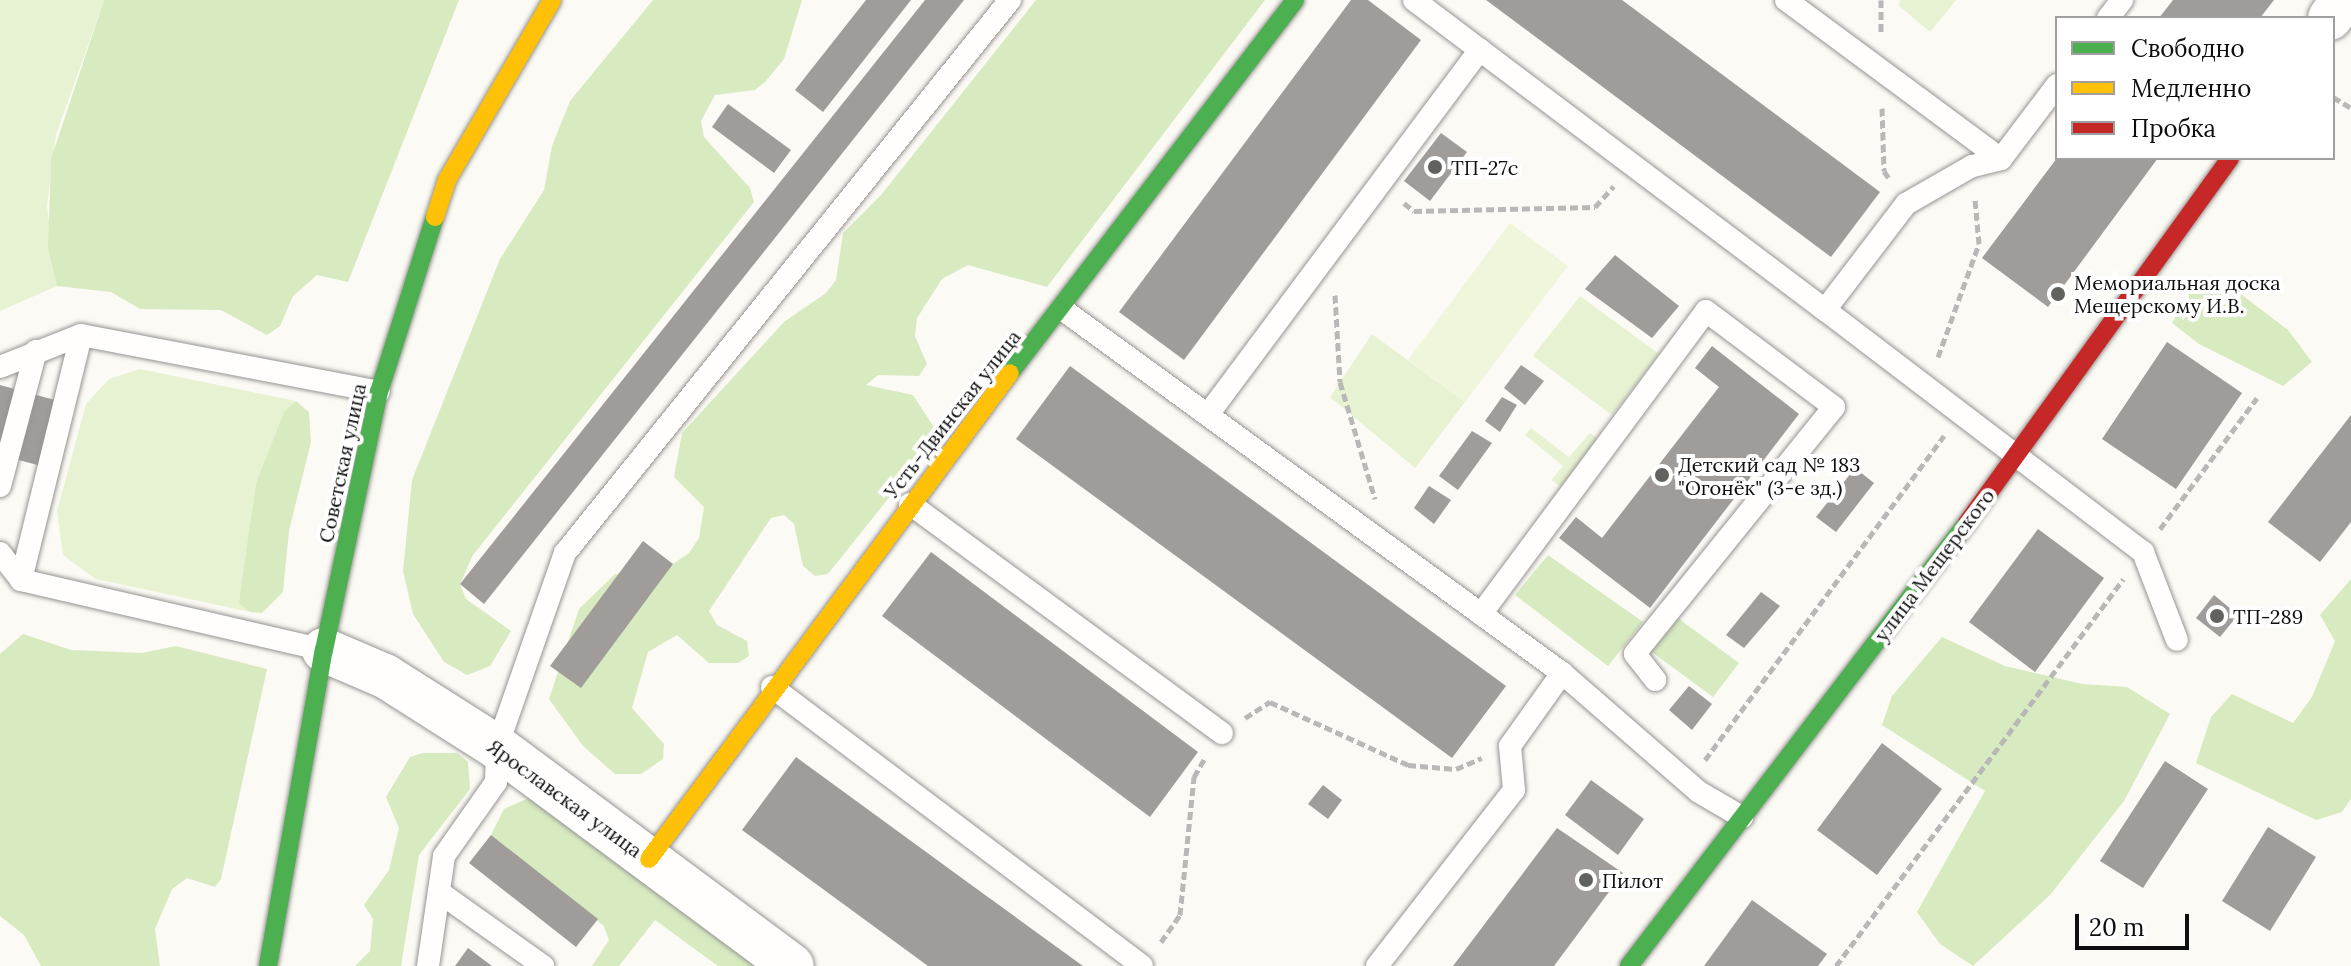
<!DOCTYPE html>
<html>
<head>
<meta charset="utf-8">
<style>
	body { margin:0 }
	#map { position:relative; width:2351px; height:966px; overflow:hidden; background:#fcfaf4; font-family:Lora,serif }
	div>[style] { position:absolute }
	[style*='--x'] { left:calc(var(--x)*1px); top:calc(var(--y)*1px); width:calc(var(--w)*1px); rotate:calc(var(--a)*1deg) }
	.green>* { inset:0; background:#e7f2d2 }
	.forest>* { inset:0; background:#d7eac0 }
	.pitch>* { inset:0; background:#f0f6dc }
	.building>* { inset:0; background:#9f9c99 }
	.path>* { height:5px; margin-top:-2.5px; transform-origin:0; background:repeating-linear-gradient(90deg,#b8b8b7 0 8px,transparent 0 12px) }
	.roads { filter:drop-shadow(0 0 2px #959492) drop-shadow(0 0 2px #959492) }
	.lane>* { height:22px; margin:-11px; padding:0 11px; transform-origin:11px; border-radius:11px; background:#fffefd }
	.street>* { height:44px; margin:-22px; padding:0 22px; transform-origin:22px; border-radius:22px; background:#fffefd }
	.fast>* { height:18px; margin:-9px; padding:0 9px; transform-origin:9px; border-radius:9px; background:#4caf50 }
	.slow>* { height:18px; margin:-9px; padding:0 9px; transform-origin:9px; border-radius:9px; background:#ffc107 }
	.jam>* { height:18px; margin:-9px; padding:0 9px; transform-origin:9px; border-radius:9px; background:#c62828 }
	.dots>* { width:22px; height:22px; translate:-50% -50%; box-sizing:border-box; border:4px solid #fff; border-radius:50% }
	span { translate:-50% -50%; white-space:nowrap; text-align:center; line-height:1.15; -webkit-text-stroke:8px #fff; paint-order:stroke }
	.poi-label { font-size:20px; color:#0e0e0e }
	.left { translate:0 -50%; text-align:left }
	.street-label { font-size:20px; color:#0e0e0e }
	.legend { position:absolute; left:2055px; top:16px; width:280px; height:144px; box-sizing:border-box; background:#fff; border:2px solid #9f9f9f; margin:0; padding:10px 14px; list-style:none; font-size:24px; color:#0e0e0e }
	.legend li { display:flex; align-items:center; gap:16px; height:40px }
	.legend b { width:40px; border:2px solid #9f9f9f }
	.scale { position:absolute; left:2075px; top:914px; width:114px; height:36px; box-sizing:border-box; border:4px solid #0e0e0e; border-top:0; padding-left:10px; font-size:24px; line-height:28px; white-space:nowrap; color:#0e0e0e; -webkit-text-stroke:6px #fff; paint-order:stroke }
</style>
</head>
<body>
<div id="map">
	<div class="green">
		<div style="clip-path:polygon(0 0,104px 0,56px 135px,47px 206px,57px 286px,0 311px)"></div>
		<div style="clip-path:polygon(1901px 0,1956px 0,1930px 32px,1898px 5px)"></div>
		<div style="clip-path:polygon(1580px 296px,1659px 354px,1612px 415px,1533px 356px)"></div>
		<div style="clip-path:polygon(1372px 334px,1465px 402px,1415px 468px,1330px 397px)"></div>
		<div style="clip-path:polygon(140px 369px,296px 401px,284px 413px,256px 483px,240px 602px,250px 612px,96px 579px,63px 555px,57px 511px,86px 404px,109px 379px)"></div>
		<div style="clip-path:polygon(1531px 428px,1569px 457px,1590px 433px,1602px 442px,1563px 488px,1551px 480px,1563px 466px,1525px 435px)"></div>
	</div>
	<div class="forest">
		<div style="clip-path:polygon(104px 0,459px 0,348px 282px,317px 275px,293px 296px,280px 326px,267px 335px,221px 310px,140px 309px,111px 292px,57px 286px,48px 248px,51px 159px)"></div>
		<div style="clip-path:polygon(653px 0,802px 0,784px 59px,765px 82px,755px 90px,715px 95px,701px 121px,704px 137px,750px 188px,754px 202px,473px 555px,460px 584px,466px 599px,511px 631px,490px 666px,467px 675px,444px 662px,413px 614px,403px 571px,412px 480px,500px 259px,544px 190px,552px 146px,570px 101px)"></div>
		<div style="clip-path:polygon(1036px 0,1265px 0,1047px 287px,968px 265px,942px 279px,917px 318px,915px 336px,927px 364px,919px 376px,878px 375px,866px 385px,913px 395px,939px 435px,828px 574px,815px 576px,803px 566px,794px 524px,784px 515px,771px 518px,709px 611px,717px 625px,747px 641px,749px 656px,738px 663px,709px 663px,677px 635px,648px 652px,632px 708px,664px 744px,663px 759px,641px 774px,615px 774px,583px 746px,549px 699px,579px 609px,615px 574px,649px 580px,689px 553px,699px 538px,704px 507px,674px 477px,682px 433px,784px 322px,826px 293px,836px 280px,843px 233px,881px 195px)"></div>
		<div style="clip-path:polygon(2198px 278px,2225px 282px,2288px 330px,2312px 362px,2283px 386px,2199px 344px,2172px 323px)"></div>
		<div style="clip-path:polygon(296px 401px,309px 412px,311px 442px,289px 531px,283px 592px,262px 613px,250px 612px,239px 603px,256px 483px,284px 412px)"></div>
		<div style="clip-path:polygon(1548px 555px,1643px 622px,1608px 666px,1515px 595px)"></div>
		<div style="clip-path:polygon(2351px 579px,2351px 799px,2342px 812px,2316px 820px,2196px 763px,2211px 717px,2232px 694px,2293px 723px,2312px 697px,2335px 641px,2320px 615px)"></div>
		<div style="clip-path:polygon(1675px 616px,1739px 663px,1713px 697px,1649px 650px)"></div>
		<div style="clip-path:polygon(23px 634px,71px 650px,142px 653px,176px 646px,267px 669px,221px 879px,215px 887px,187px 878px,172px 889px,155px 929px,160px 966px,41px 966px,24px 935px,0 916px,0 654px)"></div>
		<div style="clip-path:polygon(1942px 637px,2005px 666px,2082px 684px,2127px 687px,2170px 714px,2124px 801px,2050px 895px,1973px 966px,1940px 944px,1917px 912px,1985px 791px,1882px 725px,1892px 696px)"></div>
		<div style="clip-path:polygon(423px 753px,457px 753px,468px 762px,470px 789px,419px 855px,401px 966px,355px 966px,370px 951px,373px 919px,364px 905px,389px 870px,399px 828px,386px 797px,410px 757px)"></div>
		<div style="clip-path:polygon(529px 798px,543px 800px,768px 966px,718px 966px,655px 920px,619px 966px,592px 966px,609px 940px,604px 926px,491px 835px,504px 809px)"></div>
	</div>
	<div class="pitch">
		<div style="clip-path:polygon(1510px 223px,1568px 266px,1465px 402px,1408px 360px)"></div>
	</div>
	<div class="building">
		<div style="clip-path:polygon(866px 0,911px 0,823px 112px,795px 90px)"></div>
		<div style="clip-path:polygon(925px 0,964px 0,484px 604px,460px 584px)"></div>
		<div style="clip-path:polygon(1351px 0,1368px 0,1421px 40px,1184px 360px,1119px 312px)"></div>
		<div style="clip-path:polygon(1486px 0,1622px 0,1880px 192px,1831px 257px)"></div>
		<div style="clip-path:polygon(2173px 0,2274px 0,2260px 18px,2159px 18px)"></div>
		<div style="clip-path:polygon(728px 104px,791px 150px,774px 173px,712px 127px)"></div>
		<div style="clip-path:polygon(1441px 133px,1467px 152px,1430px 201px,1404px 181px)"></div>
		<div style="clip-path:polygon(2057px 158px,2158px 158px,2048px 307px,1982px 258px)"></div>
		<div style="clip-path:polygon(1615px 255px,1679px 306px,1652px 338px,1585px 289px)"></div>
		<div style="clip-path:polygon(2167px 342px,2242px 393px,2176px 489px,2102px 439px)"></div>
		<div style="clip-path:polygon(1712px 346px,1799px 414px,1650px 608px,1559px 538px,1576px 517px,1602px 538px,1719px 387px,1695px 368px)"></div>
		<div style="clip-path:polygon(1521px 365px,1544px 381px,1525px 405px,1504px 388px)"></div>
		<div style="clip-path:polygon(1070px 366px,1506px 686px,1452px 758px,1016px 439px)"></div>
		<div style="clip-path:polygon(0 385px,62px 402px,45px 467px,0 455px)"></div>
		<div style="clip-path:polygon(1502px 397px,1517px 405px,1500px 432px,1485px 421px)"></div>
		<div style="clip-path:polygon(2351px 415px,2351px 522px,2320px 562px,2268px 522px)"></div>
		<div style="clip-path:polygon(1472px 431px,1492px 443px,1458px 490px,1439px 476px)"></div>
		<div style="clip-path:polygon(1855px 468px,1874px 483px,1836px 532px,1816px 517px)"></div>
		<div style="clip-path:polygon(1429px 486px,1451px 500px,1434px 524px,1414px 508px)"></div>
		<div style="clip-path:polygon(2038px 529px,2104px 578px,2035px 672px,1969px 622px)"></div>
		<div style="clip-path:polygon(643px 541px,673px 564px,581px 688px,550px 666px)"></div>
		<div style="clip-path:polygon(931px 552px,1198px 752px,1150px 817px,882px 616px)"></div>
		<div style="clip-path:polygon(1761px 592px,1780px 606px,1744px 648px,1726px 635px)"></div>
		<div style="clip-path:polygon(2214px 595px,2238px 615px,2220px 637px,2196px 618px)"></div>
		<div style="clip-path:polygon(1689px 686px,1712px 704px,1692px 730px,1669px 710px)"></div>
		<div style="clip-path:polygon(1882px 743px,1942px 789px,1877px 875px,1817px 830px)"></div>
		<div style="clip-path:polygon(796px 757px,970px 884px,1083px 966px,928px 966px,742px 830px)"></div>
		<div style="clip-path:polygon(2165px 761px,2208px 789px,2143px 888px,2100px 861px)"></div>
		<div style="clip-path:polygon(1591px 780px,1644px 819px,1618px 855px,1565px 815px)"></div>
		<div style="clip-path:polygon(1323px 785px,1342px 800px,1328px 819px,1308px 804px)"></div>
		<div style="clip-path:polygon(2268px 827px,2316px 857px,2270px 931px,2222px 901px)"></div>
		<div style="clip-path:polygon(1557px 828px,1623px 873px,1554px 966px,1453px 966px)"></div>
		<div style="clip-path:polygon(491px 835px,598px 919px,576px 947px,469px 863px)"></div>
		<div style="clip-path:polygon(1752px 900px,1827px 954px,1818px 966px,1704px 966px)"></div>
		<div style="clip-path:polygon(468px 948px,492px 966px,455px 966px)"></div>
	</div>
	<div class="path">
		<div style="--x:1881;--y:0;--w:34;--a:90"></div>
		<div style="--x:2333;--y:97;--w:21;--a:31"></div>
		<div style="--x:1882;--y:108;--w:63;--a:88.2"></div>
		<div style="--x:1884;--y:171;--w:11;--a:56"></div>
		<div style="--x:1404;--y:203;--w:13;--a:39"></div>
		<div style="--x:1414;--y:211;--w:181;--a:-1.3"></div>
		<div style="--x:1595;--y:207;--w:28;--a:-48"></div>
		<div style="--x:1335;--y:295;--w:87;--a:86.7"></div>
		<div style="--x:1340;--y:382;--w:122;--a:73.3"></div>
		<div style="--x:1938;--y:357;--w:120;--a:-70.1"></div>
		<div style="--x:1979;--y:244;--w:45;--a:-95.1"></div>
		<div style="--x:2160;--y:529;--w:163;--a:-53.5"></div>
		<div style="--x:1245;--y:718;--w:30;--a:-33"></div>
		<div style="--x:1270;--y:702;--w:152;--a:24.5"></div>
		<div style="--x:1408;--y:765;--w:48;--a:4.8"></div>
		<div style="--x:1456;--y:769;--w:28;--a:-23"></div>
		<div style="--x:1705;--y:760;--w:403;--a:-53.6"></div>
		<div style="--x:1161;--y:942;--w:33;--a:-55"></div>
		<div style="--x:1180;--y:915;--w:139;--a:-84.2"></div>
		<div style="--x:1194;--y:777;--w:22;--a:-60"></div>
		<div style="--x:1836;--y:966;--w:482;--a:-53.4"></div>
	</div>
	<div class="roads">
		<div class="lane">
			<div style="--x:1414;--y:0;--w:83;--a:37.1"></div>
			<div style="--x:1786;--y:0;--w:267;--a:36.5"></div>
			<div style="--x:2108;--y:18;--w:23;--a:-52"></div>
			<div style="--x:2057;--y:85;--w:93;--a:127.1"></div>
			<div style="--x:2001;--y:159;--w:30;--a:166"></div>
			<div style="--x:1972;--y:166;--w:76;--a:150.1"></div>
			<div style="--x:1906;--y:204;--w:133;--a:127.4"></div>
			<div style="--x:1825;--y:310;--w:400;--a:37.3"></div>
			<div style="--x:2143;--y:552;--w:94;--a:68.9"></div>
			<div style="--x:1062;--y:309;--w:618;--a:36.05"></div>
			<div style="--x:1562;--y:673;--w:181;--a:41"></div>
			<div style="--x:1699;--y:792;--w:50;--a:30.2"></div>
			<div style="--x:0;--y:367;--w:87;--a:-21.6"></div>
			<div style="--x:81;--y:335;--w:303;--a:10.8"></div>
			<div style="--x:1209;--y:413;--w:453;--a:-53.3"></div>
			<div style="--x:1480;--y:50;--w:432;--a:37"></div>
			<div style="--x:0;--y:486;--w:140;--a:-75.1"></div>
			<div style="--x:910;--y:504;--w:387;--a:36.3"></div>
			<div style="--x:0;--y:553;--w:34;--a:52"></div>
			<div style="--x:21;--y:580;--w:311;--a:13"></div>
			<div style="--x:21;--y:580;--w:252;--a:-76.2"></div>
			<div style="--x:1481;--y:614;--w:377;--a:-53.4"></div>
			<div style="--x:1706;--y:311;--w:160;--a:36.9"></div>
			<div style="--x:1834;--y:407;--w:317;--a:128.9"></div>
			<div style="--x:1635;--y:654;--w:33;--a:52"></div>
			<div style="--x:772;--y:687;--w:463;--a:37"></div>
			<div style="--x:439;--y:892;--w:128;--a:35.4"></div>
			<div style="--x:428;--y:966;--w:111;--a:-81.7"></div>
			<div style="--x:444;--y:856;--w:90;--a:-54.9"></div>
			<div style="--x:496;--y:782;--w:35;--a:-88"></div>
			<div style="--x:497;--y:747;--w:206;--a:-70.7"></div>
			<div style="--x:565;--y:553;--w:710;--a:-51.18"></div>
			<div style="--x:1377;--y:966;--w:223;--a:-52.1"></div>
			<div style="--x:1514;--y:790;--w:44;--a:-95.2"></div>
			<div style="--x:1510;--y:746;--w:90;--a:-54.5"></div>
		</div>
		<div class="street">
			<div style="--x:2330;--y:18;--w:22;--a:-54"></div>
			<div style="--x:324;--y:650;--w:66;--a:23.1"></div>
			<div style="--x:385;--y:676;--w:133;--a:32.4"></div>
			<div style="--x:497;--y:747;--w:367;--a:36.6"></div>
		</div>
		<div class="fast">
			<div style="--x:1010;--y:373;--w:469;--a:-52.6"></div>
			<div style="--x:268;--y:966;--w:321;--a:-80"></div>
			<div style="--x:324;--y:650;--w:264;--a:-78"></div>
			<div style="--x:379;--y:392;--w:184;--a:-72.3"></div>
			<div style="--x:1629;--y:966;--w:557;--a:-52.66"></div>
		</div>
		<div class="slow">
			<div style="--x:435;--y:217;--w:39;--a:-72"></div>
			<div style="--x:447;--y:180;--w:208;--a:-59.7"></div>
			<div style="--x:649;--y:859;--w:605;--a:-53.4"></div>
		</div>
		<div class="jam">
			<div style="--x:1967;--y:523;--w:450;--a:-54.2"></div>
		</div>
	</div>
	<div class="dots">
		<div style="left:1435px;top:167px;background:#61615e"></div>
		<div style="left:2058px;top:294px;background:#61615e"></div>
		<div style="left:1662px;top:475px;background:#61615e"></div>
		<div style="left:2217px;top:616px;background:#61615e"></div>
		<div style="left:1586px;top:880px;background:#61615e"></div>
	</div>
	<div class="poi-label">
		<span class="left" style="left:1451px;top:167px">ТП-27c</span>
		<span class="left" style="left:2074px;top:294px">Мемориальная доска<br>Мещерскому И.В.</span>
		<span class="left" style="left:1678px;top:476px">Детский сад № 183<br>"Огонёк" (3-е зд.)</span>
		<span class="left" style="left:2233px;top:616px">ТП-289</span>
		<span class="left" style="left:1602px;top:880px">Пилот</span>
	</div>
	<div class="street-label">
		<span style="left:952px;top:414px;rotate:-52deg">Усть-Двинская улица</span>
		<span style="left:342px;top:463px;rotate:-78deg">Советская улица</span>
		<span style="left:1934px;top:565px;rotate:-53deg">улица Мещерского</span>
		<span style="left:565px;top:798px;rotate:36deg">Ярославская улица</span>
	</div>
	<ul class="legend">
	<li><b style="height:10px;background:#4caf50"></b>Свободно</li>
	<li><b style="height:10px;background:#ffc107"></b>Медленно</li>
	<li><b style="height:10px;background:#c62828"></b>Пробка</li>
	</ul>
	<div class="scale">20 m</div>
</div>
</body>
</html>
